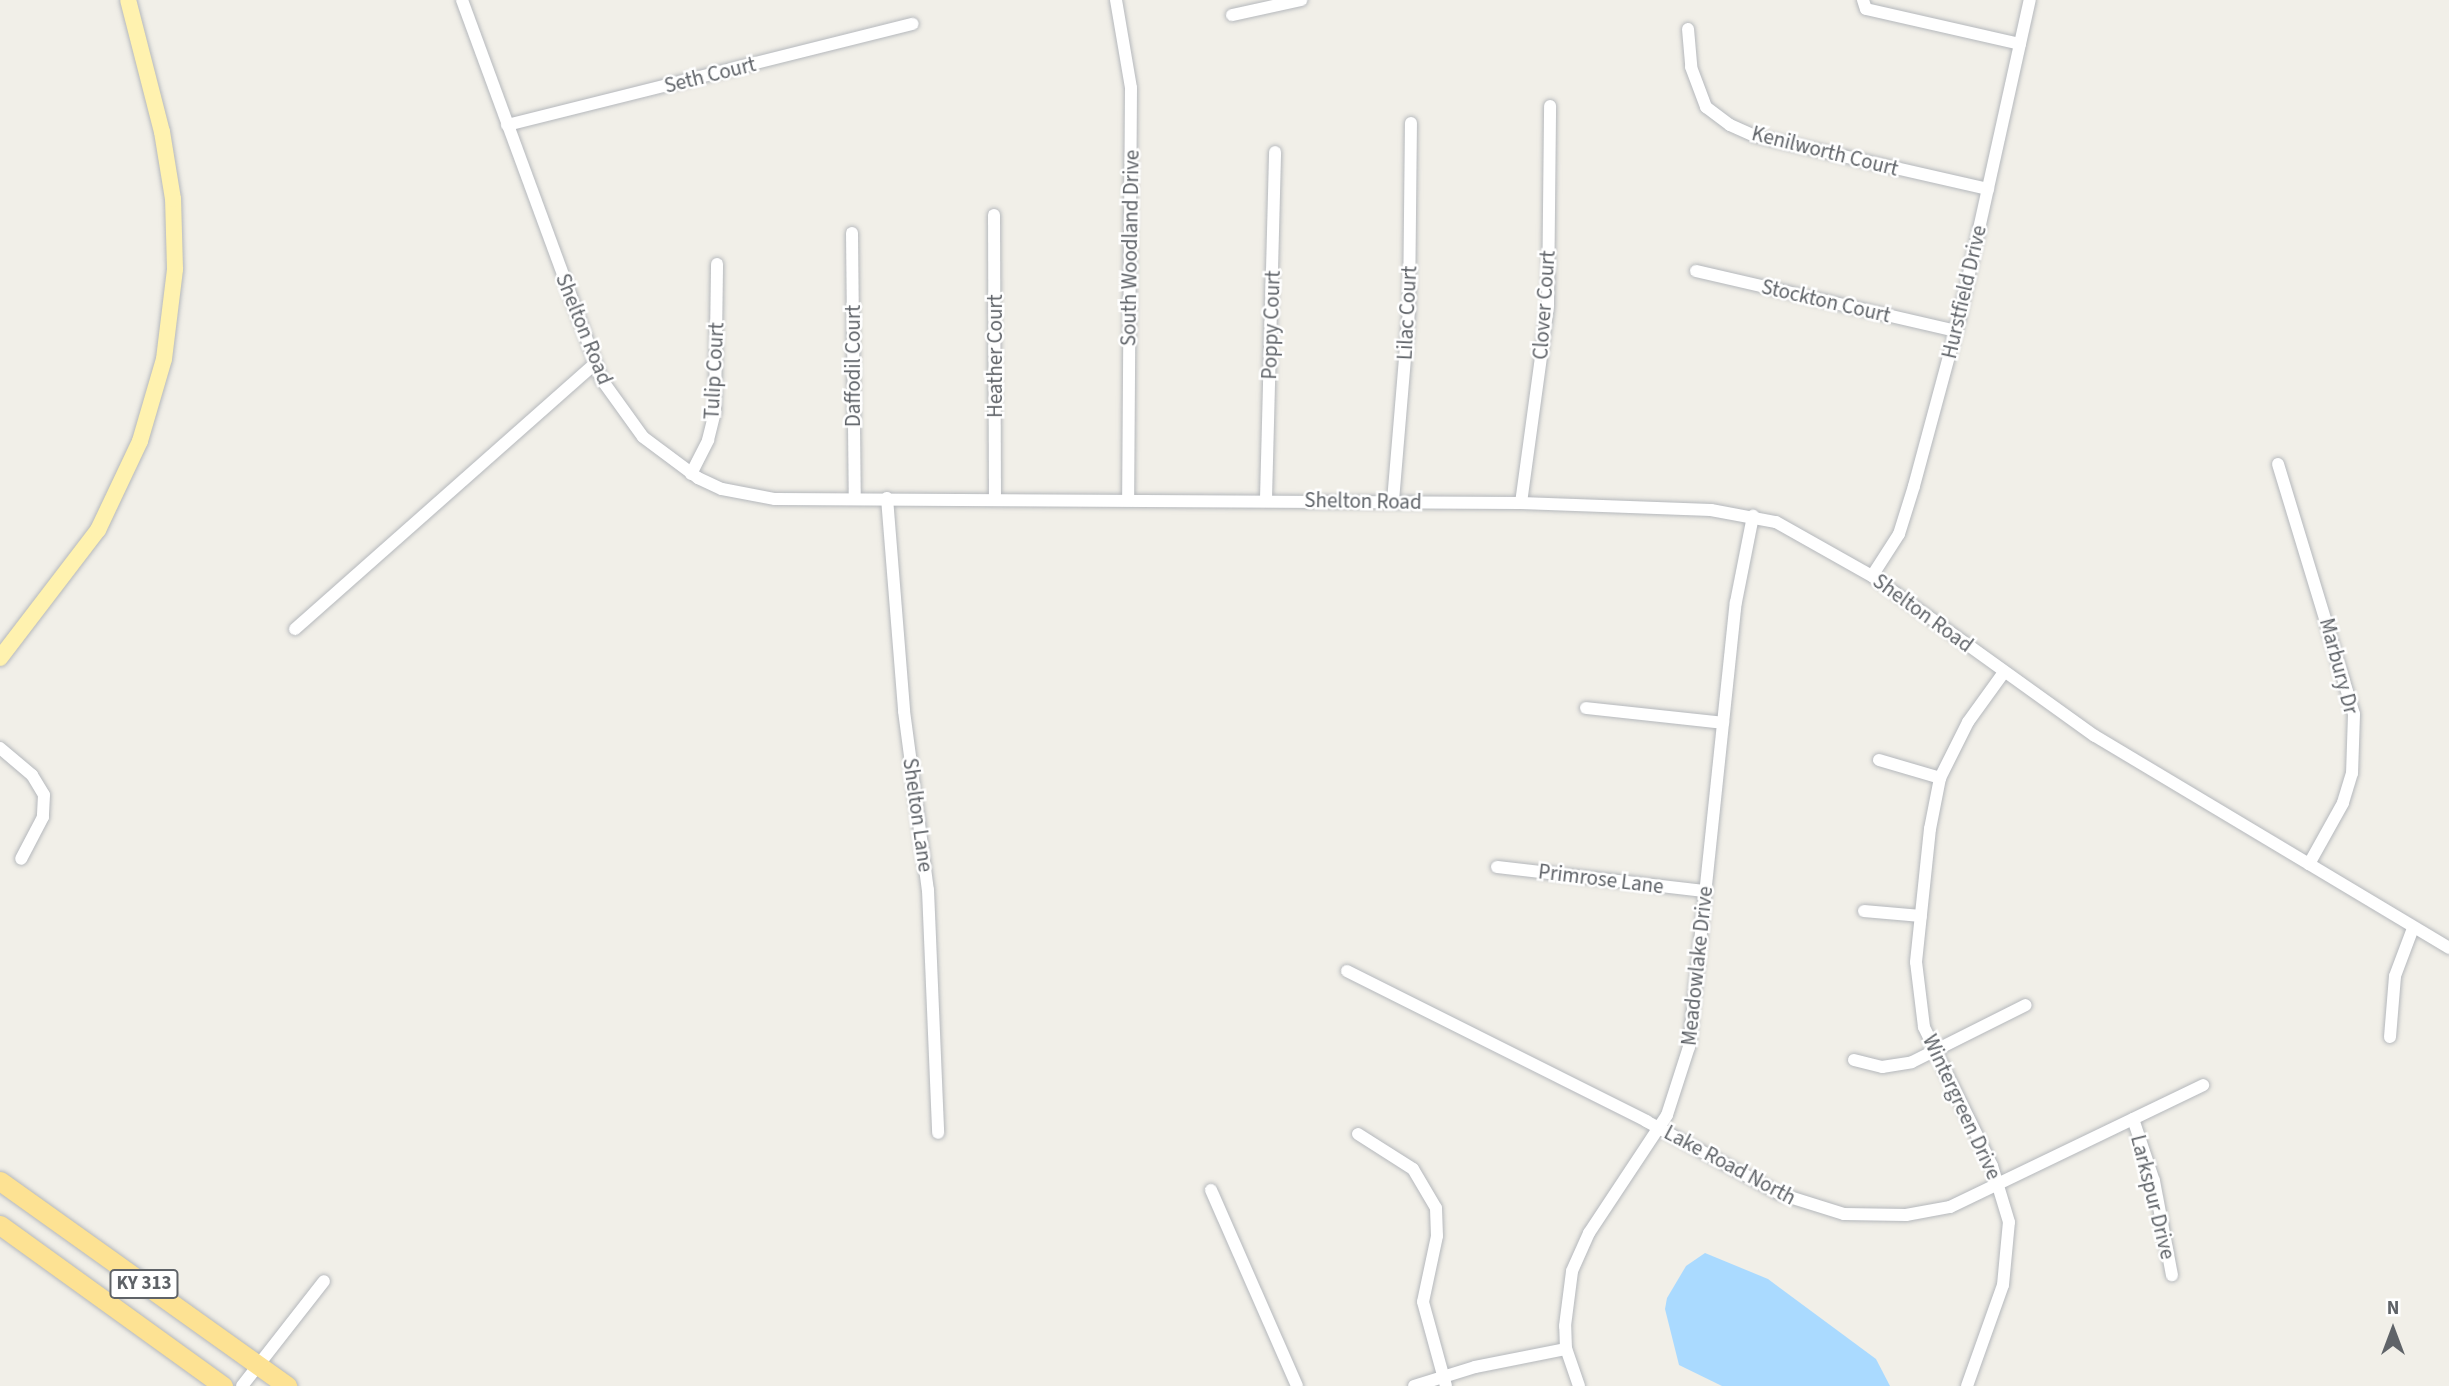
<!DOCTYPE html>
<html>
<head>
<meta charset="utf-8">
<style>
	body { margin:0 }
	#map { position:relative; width:2449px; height:1386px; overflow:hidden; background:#f1efe8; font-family:"Source Sans 3",sans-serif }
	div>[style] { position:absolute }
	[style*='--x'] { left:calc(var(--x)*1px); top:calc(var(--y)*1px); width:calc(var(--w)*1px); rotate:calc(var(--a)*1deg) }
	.water>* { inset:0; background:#aadaff }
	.roads { filter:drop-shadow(0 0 2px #b5b8bc) drop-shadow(0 0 2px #b5b8bc) }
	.minor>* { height:12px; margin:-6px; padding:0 6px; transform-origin:6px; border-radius:6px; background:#fff }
	.major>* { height:16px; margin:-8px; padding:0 8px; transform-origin:8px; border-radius:8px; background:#fff2af }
	.highway>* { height:19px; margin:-9.5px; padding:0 9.5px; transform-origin:9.5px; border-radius:9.5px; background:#fde293 }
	span { translate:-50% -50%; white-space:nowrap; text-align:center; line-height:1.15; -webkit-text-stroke:5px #fff; paint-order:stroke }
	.shield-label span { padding:2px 5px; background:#fff; border:2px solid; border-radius:5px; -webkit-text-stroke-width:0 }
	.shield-label { font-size:19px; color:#5f6368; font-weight:700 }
	.street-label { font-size:21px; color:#5f6368 }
	.north { position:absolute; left:2358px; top:1295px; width:70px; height:70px; -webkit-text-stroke:5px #fff; paint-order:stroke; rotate:0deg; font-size:19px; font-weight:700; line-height:28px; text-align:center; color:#5f6368 }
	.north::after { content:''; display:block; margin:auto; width:24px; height:32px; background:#5f6368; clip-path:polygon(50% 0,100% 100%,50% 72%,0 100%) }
</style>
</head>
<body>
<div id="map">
	<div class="water">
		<div style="clip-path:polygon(1705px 1253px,1768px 1279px,1876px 1359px,1890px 1386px,1722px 1386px,1679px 1365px,1665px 1309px,1667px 1298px,1686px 1266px)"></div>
	</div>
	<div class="roads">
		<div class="minor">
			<div style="--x:462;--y:0;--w:405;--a:69.8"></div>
			<div style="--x:602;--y:380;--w:70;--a:54.3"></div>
			<div style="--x:643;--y:437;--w:69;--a:36.7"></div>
			<div style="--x:698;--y:478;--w:26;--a:25"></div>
			<div style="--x:722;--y:489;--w:54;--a:10.7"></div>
			<div style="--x:775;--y:499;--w:746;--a:0.31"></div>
			<div style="--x:1521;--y:503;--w:190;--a:2.1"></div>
			<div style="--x:1711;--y:510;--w:66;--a:10.5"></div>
			<div style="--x:1776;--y:522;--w:110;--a:29.4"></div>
			<div style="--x:1872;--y:576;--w:274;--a:35.7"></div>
			<div style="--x:2095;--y:736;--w:413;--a:30.9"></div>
			<div style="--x:1116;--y:0;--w:89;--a:80.3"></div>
			<div style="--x:1131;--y:88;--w:410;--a:90.4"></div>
			<div style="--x:1863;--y:0;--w:9;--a:72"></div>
			<div style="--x:1866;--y:9;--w:158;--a:12.8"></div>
			<div style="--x:1232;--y:15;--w:71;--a:-12.3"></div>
			<div style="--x:1688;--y:29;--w:38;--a:85"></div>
			<div style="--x:1691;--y:67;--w:43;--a:69.4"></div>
			<div style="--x:1706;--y:107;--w:30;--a:37"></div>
			<div style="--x:1730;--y:125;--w:27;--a:24"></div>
			<div style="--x:1755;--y:136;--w:239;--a:12.8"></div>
			<div style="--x:507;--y:125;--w:418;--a:-14"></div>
			<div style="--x:994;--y:215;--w:282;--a:89.8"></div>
			<div style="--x:852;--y:233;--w:265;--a:89.4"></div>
			<div style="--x:1696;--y:271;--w:267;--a:13"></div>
			<div style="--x:2278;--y:464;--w:261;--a:73.1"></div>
			<div style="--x:2354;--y:714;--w:59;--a:91.9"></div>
			<div style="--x:2352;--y:773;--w:31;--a:107"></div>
			<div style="--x:2343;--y:803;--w:70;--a:119.1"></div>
			<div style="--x:691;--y:474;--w:38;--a:-63"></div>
			<div style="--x:708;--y:440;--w:30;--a:-76"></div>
			<div style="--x:715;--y:411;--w:147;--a:-89.2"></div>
			<div style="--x:887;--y:498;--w:214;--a:85.4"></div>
			<div style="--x:904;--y:711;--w:181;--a:82.4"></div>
			<div style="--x:928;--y:890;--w:243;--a:87.6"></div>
			<div style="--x:1266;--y:499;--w:347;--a:-88.5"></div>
			<div style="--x:1393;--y:501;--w:192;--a:-85.2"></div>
			<div style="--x:1409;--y:310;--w:187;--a:-89.4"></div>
			<div style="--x:1521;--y:503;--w:200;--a:-82.2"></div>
			<div style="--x:1548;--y:305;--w:199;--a:-89.4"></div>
			<div style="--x:1872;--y:576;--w:50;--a:-57.3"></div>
			<div style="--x:1899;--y:534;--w:50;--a:-72.6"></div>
			<div style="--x:1914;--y:486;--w:173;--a:-74.9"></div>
			<div style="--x:1959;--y:319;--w:327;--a:-77.5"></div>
			<div style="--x:295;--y:629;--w:400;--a:-41.5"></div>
			<div style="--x:1586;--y:708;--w:138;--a:6.2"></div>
			<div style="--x:0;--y:748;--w:42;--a:40.2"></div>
			<div style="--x:32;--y:775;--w:23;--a:59"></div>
			<div style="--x:44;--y:795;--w:22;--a:93"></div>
			<div style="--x:43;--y:817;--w:47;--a:117.6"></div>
			<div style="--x:1879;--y:760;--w:64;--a:16.4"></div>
			<div style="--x:1497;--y:867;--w:209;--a:6.6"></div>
			<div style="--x:1864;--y:911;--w:57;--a:5"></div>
			<div style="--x:1347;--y:971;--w:335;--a:26.6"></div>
			<div style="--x:1646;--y:1121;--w:153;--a:28.6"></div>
			<div style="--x:1780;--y:1194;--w:67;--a:17.4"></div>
			<div style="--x:1844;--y:1214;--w:62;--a:0.9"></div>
			<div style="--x:1906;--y:1215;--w:45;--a:-10.3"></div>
			<div style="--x:1950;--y:1207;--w:281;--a:-25.7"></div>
			<div style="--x:2390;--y:1037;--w:61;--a:-85.3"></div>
			<div style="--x:2395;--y:976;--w:51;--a:-69.4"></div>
			<div style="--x:1854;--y:1060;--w:29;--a:14"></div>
			<div style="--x:1882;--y:1067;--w:30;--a:-9"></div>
			<div style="--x:1912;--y:1062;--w:127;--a:-26.6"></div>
			<div style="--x:2133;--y:1119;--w:65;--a:71.3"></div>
			<div style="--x:2154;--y:1181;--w:96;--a:79.2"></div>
			<div style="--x:1358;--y:1134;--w:65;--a:32.5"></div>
			<div style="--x:1413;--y:1169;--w:45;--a:59.5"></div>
			<div style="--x:1436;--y:1208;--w:28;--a:88"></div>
			<div style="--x:1437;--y:1236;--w:67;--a:102"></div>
			<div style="--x:1423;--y:1302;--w:87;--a:74.7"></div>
			<div style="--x:1211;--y:1190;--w:214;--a:66.3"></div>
			<div style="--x:242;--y:1386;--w:133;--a:-52"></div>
			<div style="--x:1414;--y:1386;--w:64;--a:-17.3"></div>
			<div style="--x:1475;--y:1367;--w:93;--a:-11.2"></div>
			<div style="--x:1579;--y:1386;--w:39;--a:-109"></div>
			<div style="--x:1566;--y:1349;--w:23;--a:-92"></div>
			<div style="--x:1565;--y:1326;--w:55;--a:-82.7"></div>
			<div style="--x:1572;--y:1271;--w:42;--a:-65.9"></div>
			<div style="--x:1589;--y:1233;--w:141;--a:-56.5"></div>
			<div style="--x:1667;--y:1115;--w:71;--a:-72.1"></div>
			<div style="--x:1689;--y:1047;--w:447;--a:-84"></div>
			<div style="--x:1736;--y:602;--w:88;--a:-78.8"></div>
			<div style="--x:1967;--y:1386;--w:107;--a:-70.4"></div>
			<div style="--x:2003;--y:1285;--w:63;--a:-84.6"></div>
			<div style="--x:2009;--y:1222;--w:59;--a:-106.9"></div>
			<div style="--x:1992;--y:1166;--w:155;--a:-116.1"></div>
			<div style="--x:1924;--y:1027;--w:65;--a:-97"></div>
			<div style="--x:1916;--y:962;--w:134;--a:-84"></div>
			<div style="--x:1930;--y:829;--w:52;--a:-78.9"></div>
			<div style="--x:1940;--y:778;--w:63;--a:-63.4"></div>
			<div style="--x:1968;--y:722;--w:62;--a:-54.2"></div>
		</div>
		<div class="major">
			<div style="--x:0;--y:658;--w:161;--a:-52.6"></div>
			<div style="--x:98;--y:530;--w:98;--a:-64.7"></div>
			<div style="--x:140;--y:441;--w:85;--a:-73.7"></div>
			<div style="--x:164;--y:359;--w:91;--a:-83"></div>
			<div style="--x:175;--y:269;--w:70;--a:-91.6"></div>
			<div style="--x:173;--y:199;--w:68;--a:-99.3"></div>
			<div style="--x:162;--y:132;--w:136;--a:-104.4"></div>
		</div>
		<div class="highway">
			<div style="--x:0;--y:1181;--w:353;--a:35.5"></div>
			<div style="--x:0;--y:1225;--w:275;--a:35.8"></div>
		</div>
	</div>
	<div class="shield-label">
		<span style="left:144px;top:1284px">KY 313</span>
	</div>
	<div class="street-label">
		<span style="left:710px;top:75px;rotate:-14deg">Seth Court</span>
		<span style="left:1825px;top:151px;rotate:14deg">Kenilworth Court</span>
		<span style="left:1130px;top:248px;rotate:-89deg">South Woodland Drive</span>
		<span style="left:1964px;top:292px;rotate:-77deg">Hurstfield Drive</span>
		<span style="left:1826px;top:301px;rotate:13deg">Stockton Court</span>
		<span style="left:1544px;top:305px;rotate:-86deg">Clover Court</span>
		<span style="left:1407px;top:313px;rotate:-87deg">Lilac Court</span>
		<span style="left:1271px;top:325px;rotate:-88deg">Poppy Court</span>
		<span style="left:584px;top:329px;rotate:68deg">Shelton Road</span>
		<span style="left:995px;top:356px;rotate:-90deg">Heather Court</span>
		<span style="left:853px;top:366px;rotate:-90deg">Daffodil Court</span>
		<span style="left:714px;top:371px;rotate:-87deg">Tulip Court</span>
		<span style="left:1363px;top:501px;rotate:1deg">Shelton Road</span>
		<span style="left:1923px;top:613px;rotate:36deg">Shelton Road</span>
		<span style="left:2339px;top:666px;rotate:75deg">Marbury Dr</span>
		<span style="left:918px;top:815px;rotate:82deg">Shelton Lane</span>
		<span style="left:1601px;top:879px;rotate:7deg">Primrose Lane</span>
		<span style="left:1697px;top:966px;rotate:-84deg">Meadowlake Drive</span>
		<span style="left:1962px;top:1107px;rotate:65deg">Wintergreen Drive</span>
		<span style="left:1730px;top:1165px;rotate:28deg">Lake Road North</span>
		<span style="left:2153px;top:1197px;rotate:76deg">Larkspur Drive</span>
	</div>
	<div class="north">N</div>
</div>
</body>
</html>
